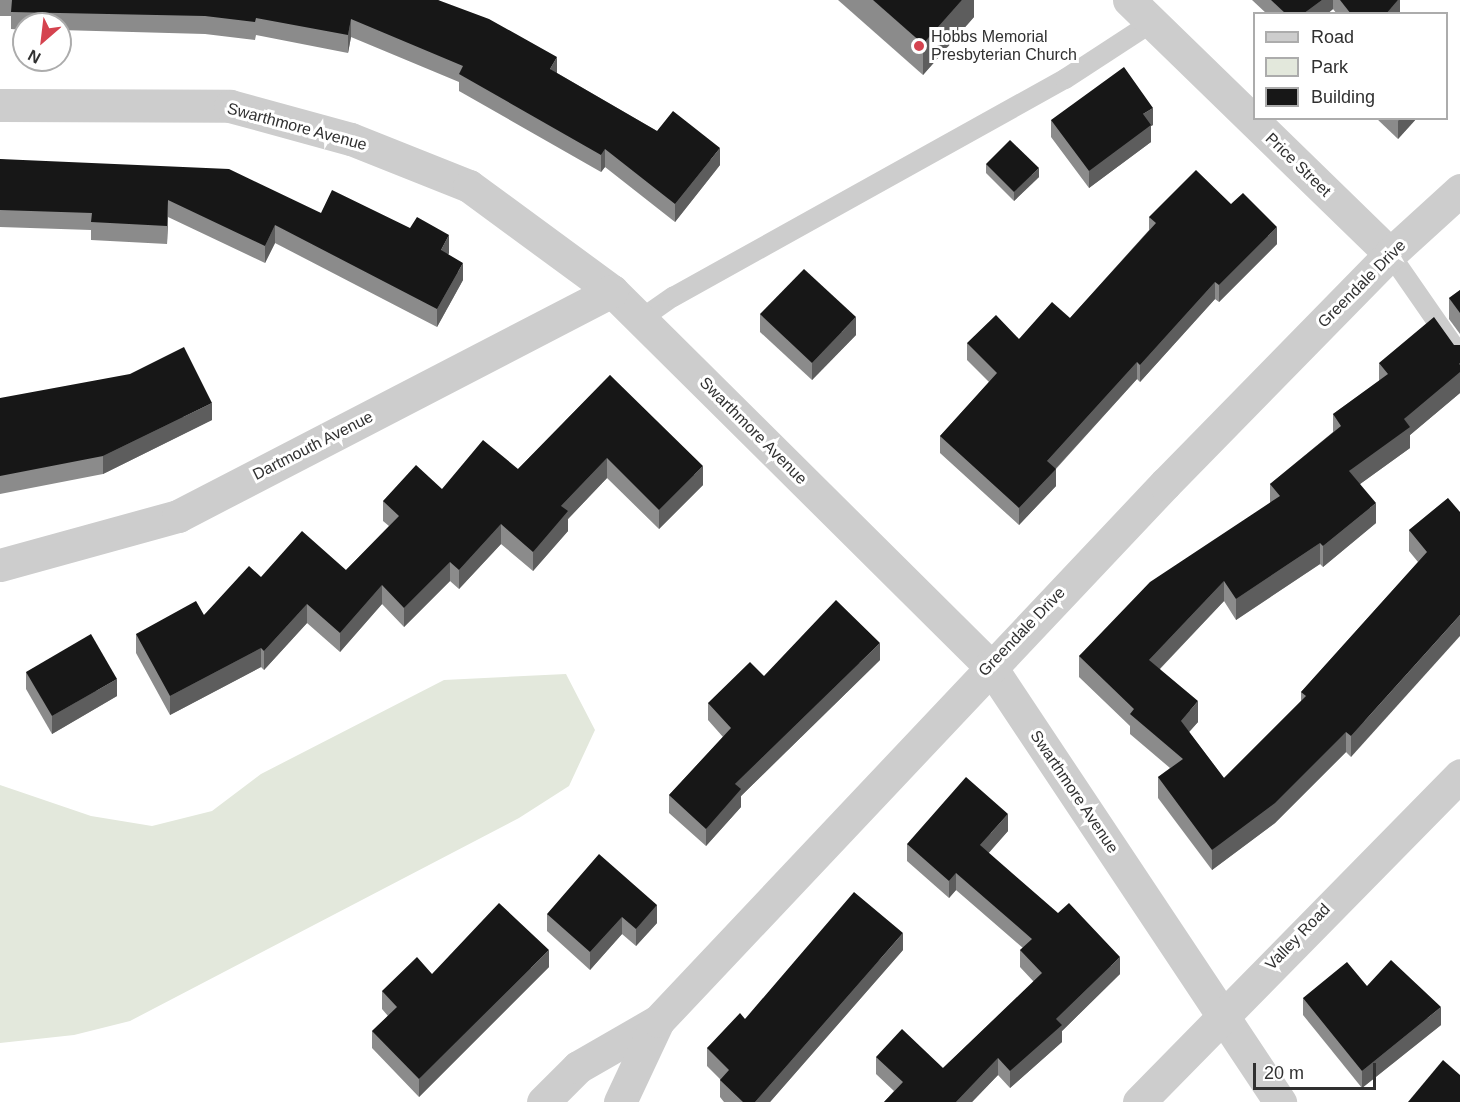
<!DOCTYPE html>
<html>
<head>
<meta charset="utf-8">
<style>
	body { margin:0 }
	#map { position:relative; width:1460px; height:1102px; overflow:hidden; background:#fff; font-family:Helvetica,sans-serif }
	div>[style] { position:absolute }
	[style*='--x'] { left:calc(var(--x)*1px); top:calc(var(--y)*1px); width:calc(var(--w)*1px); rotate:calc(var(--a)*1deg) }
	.green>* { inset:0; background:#e3e8dc }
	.lane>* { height:20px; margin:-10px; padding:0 10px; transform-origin:10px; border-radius:10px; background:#cdcdcd }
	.street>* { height:33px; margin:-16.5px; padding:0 16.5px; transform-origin:16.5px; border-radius:16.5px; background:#cdcdcd }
	.wall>* { inset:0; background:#8b8b8b }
	.shaded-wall>* { inset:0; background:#5d5d5d }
	.building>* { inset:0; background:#171717 }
	.dots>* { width:16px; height:16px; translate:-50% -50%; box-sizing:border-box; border:3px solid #fff; border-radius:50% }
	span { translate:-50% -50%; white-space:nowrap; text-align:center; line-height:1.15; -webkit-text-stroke:6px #fff; paint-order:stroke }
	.poi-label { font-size:16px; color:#303030 }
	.left { translate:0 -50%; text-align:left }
	.street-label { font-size:16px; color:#303030 }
	.legend { position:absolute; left:1253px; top:12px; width:195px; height:108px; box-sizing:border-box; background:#fff; border:2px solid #acacac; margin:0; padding:8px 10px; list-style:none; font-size:18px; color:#303030 }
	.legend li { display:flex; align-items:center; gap:12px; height:30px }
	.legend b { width:30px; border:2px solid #acacac }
	.north { position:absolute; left:12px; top:12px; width:60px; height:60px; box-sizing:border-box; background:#fff; border:2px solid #acacac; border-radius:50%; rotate:208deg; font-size:16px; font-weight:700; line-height:24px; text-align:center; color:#303030 }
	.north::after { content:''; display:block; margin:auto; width:21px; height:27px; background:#d5434f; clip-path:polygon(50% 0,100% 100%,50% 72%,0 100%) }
	.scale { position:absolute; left:1253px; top:1063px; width:123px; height:27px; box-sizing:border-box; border:3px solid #303030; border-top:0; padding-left:8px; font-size:18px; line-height:21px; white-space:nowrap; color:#303030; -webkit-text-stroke:4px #fff; paint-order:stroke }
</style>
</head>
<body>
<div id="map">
	<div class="green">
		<div style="clip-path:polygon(566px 674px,595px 730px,569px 786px,519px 818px,130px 1021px,74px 1035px,0 1043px,0 785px,91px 816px,152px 826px,212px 811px,261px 774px,444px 680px)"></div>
	</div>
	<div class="lane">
		<div style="--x:1390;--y:254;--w:123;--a:55.3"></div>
		<div style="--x:641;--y:319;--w:39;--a:-35"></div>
		<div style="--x:673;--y:297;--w:449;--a:-29.1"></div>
		<div style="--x:1065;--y:79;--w:103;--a:-33.1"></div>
	</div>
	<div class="street">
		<div style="--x:1129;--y:0;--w:364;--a:44.2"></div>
		<div style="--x:0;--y:105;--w:230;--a:0.2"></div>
		<div style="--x:230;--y:106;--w:125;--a:15.3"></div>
		<div style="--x:351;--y:139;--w:127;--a:21.7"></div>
		<div style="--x:469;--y:186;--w:177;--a:36.3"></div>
		<div style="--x:612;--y:291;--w:532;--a:44.77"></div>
		<div style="--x:990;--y:666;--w:524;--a:56.37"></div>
		<div style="--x:0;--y:565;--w:185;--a:-15.4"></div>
		<div style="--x:178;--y:516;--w:489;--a:-27.4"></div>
		<div style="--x:543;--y:1102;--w:49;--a:-45"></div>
		<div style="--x:578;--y:1067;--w:92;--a:-29.9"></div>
		<div style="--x:620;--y:1102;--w:89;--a:-64.9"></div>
		<div style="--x:658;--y:1021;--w:739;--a:-46.65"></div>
		<div style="--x:1165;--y:484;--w:322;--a:-45.6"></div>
		<div style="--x:1390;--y:254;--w:95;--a:-42.4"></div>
		<div style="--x:1139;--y:1102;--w:458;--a:-45.5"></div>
	</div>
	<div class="wall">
		<div style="clip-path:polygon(0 0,438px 0,557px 73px,657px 131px,720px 165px,675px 222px,605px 167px,601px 172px,459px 91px,459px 82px,351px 37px,348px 53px,256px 35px,255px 40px,205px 34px,60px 30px,60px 24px,24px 24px,24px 30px,11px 29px,11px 16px,0 16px)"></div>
		<div style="clip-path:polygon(838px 0,974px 0,974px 17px,923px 75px)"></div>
		<div style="clip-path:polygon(1252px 0,1400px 0,1400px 14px,1337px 14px,1333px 9px,1327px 14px,1267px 14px)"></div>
		<div style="clip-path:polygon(1376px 118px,1417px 118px,1398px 139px)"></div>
		<div style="clip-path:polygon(1051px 120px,1153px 125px,1151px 126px,1151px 142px,1089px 188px,1051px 137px)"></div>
		<div style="clip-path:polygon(0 159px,321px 213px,449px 253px,448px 255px,463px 280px,437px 327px,275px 243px,265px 263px,168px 217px,167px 244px,91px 240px,91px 230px,0 227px)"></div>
		<div style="clip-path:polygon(986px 164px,1039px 177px,1014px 201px,986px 173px)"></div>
		<div style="clip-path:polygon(1231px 204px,1277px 244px,1219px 302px,1215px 299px,1140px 382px,1137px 379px,1056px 469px,1056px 486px,1019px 525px,940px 453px,940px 436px,989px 382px,967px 360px,967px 343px,1019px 339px,1070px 318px,1149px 230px,1149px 217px)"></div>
		<div style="clip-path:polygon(1460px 290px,1460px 334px,1449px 319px,1449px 298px)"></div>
		<div style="clip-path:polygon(760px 314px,856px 335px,812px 380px,760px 332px)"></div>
		<div style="clip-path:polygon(1454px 345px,1460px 345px,1460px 393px,1410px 435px,1410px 448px,1360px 484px,1376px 523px,1323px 567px,1320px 564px,1236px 620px,1224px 601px,1160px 669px,1198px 722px,1189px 732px,1224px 778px,1301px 701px,1301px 692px,1418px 562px,1409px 551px,1409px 530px,1448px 498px,1351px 757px,1346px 752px,1275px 823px,1212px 870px,1158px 798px,1158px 777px,1170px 768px,1130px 734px,1130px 726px,1079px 677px,1079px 656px,1270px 503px,1270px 484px,1333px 432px,1333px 414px,1379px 381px,1379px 363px)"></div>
		<div style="clip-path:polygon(610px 375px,703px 485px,659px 529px,607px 478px,568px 519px,568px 531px,533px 571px,501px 544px,459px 589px,450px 581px,404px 627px,382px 604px,340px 652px,307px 623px,264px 670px,261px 667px,170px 715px,136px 653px,136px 634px,204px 615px,261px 577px,346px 570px,389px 526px,383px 521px,383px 501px,442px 489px,518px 469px)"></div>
		<div style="clip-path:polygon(0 398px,212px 420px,103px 474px,0 494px)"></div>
		<div style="clip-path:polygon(880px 660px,741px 796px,741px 807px,706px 846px,669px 813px,669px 795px,723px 737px,708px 720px,708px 703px,764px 676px)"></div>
		<div style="clip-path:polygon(26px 672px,117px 696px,52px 734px,26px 689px)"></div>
		<div style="clip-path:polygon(1008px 831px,988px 853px,1120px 974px,1062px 1031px,1062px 1042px,1010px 1088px,998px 1075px,972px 1102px,884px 1102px,894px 1091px,876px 1074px,876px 1057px,943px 1068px,1034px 982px,1020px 967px,1020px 950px,1023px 948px,956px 890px,949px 898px,907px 861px,907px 844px)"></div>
		<div style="clip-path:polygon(657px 905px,657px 923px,636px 946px,622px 934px,590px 970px,547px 931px,547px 914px)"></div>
		<div style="clip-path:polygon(903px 950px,770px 1102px,724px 1102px,720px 1097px,720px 1079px,707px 1066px,707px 1048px,745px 1019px)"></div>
		<div style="clip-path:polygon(549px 967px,419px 1097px,372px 1048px,372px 1031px,388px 1016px,382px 1009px,382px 991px,432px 974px)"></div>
		<div style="clip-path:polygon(1367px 986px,1441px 1025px,1362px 1088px,1303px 1015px,1303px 998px)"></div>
	</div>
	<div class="shaded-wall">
		<div style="clip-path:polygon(962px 0,974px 0,974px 17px,923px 75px,923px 44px)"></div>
		<div style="clip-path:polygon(1322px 0,1333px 0,1333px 9px,1327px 14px,1303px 14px)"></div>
		<div style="clip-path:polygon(1398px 0,1400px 0,1400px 14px,1386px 14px)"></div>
		<div style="clip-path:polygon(351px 19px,351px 37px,348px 53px,348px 35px)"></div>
		<div style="clip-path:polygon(557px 57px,557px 75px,550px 69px)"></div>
		<div style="clip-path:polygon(1153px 108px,1153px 125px,1151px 126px,1151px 142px,1089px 188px,1089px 171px,1143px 114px)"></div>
		<div style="clip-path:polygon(1401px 118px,1417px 118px,1398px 139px,1398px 121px)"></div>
		<div style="clip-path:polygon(720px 148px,720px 165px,675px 222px,675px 204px)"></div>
		<div style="clip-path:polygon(605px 149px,605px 167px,601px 172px,601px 155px)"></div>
		<div style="clip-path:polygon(1039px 168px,1039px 177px,1014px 201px,1014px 192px)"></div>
		<div style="clip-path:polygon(168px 200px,168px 217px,167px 244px,167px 226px)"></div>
		<div style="clip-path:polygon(275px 225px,275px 243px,265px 263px,265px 246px)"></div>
		<div style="clip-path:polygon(1277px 227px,1277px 244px,1219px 302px,1219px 285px)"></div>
		<div style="clip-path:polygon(449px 235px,449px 253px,441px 268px,441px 250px)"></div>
		<div style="clip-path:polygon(463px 263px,463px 280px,437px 327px,437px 309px)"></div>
		<div style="clip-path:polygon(1215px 282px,1215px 299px,1140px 382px,1140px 365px)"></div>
		<div style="clip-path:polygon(856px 317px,856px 335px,812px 380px,812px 363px)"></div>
		<div style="clip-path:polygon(1137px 362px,1137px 379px,1047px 478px,1047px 461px)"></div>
		<div style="clip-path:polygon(1460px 363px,1460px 393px,1410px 435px,1410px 448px,1349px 492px,1349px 471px,1404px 419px)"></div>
		<div style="clip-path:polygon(212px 403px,212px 420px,103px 474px,103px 456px)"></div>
		<div style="clip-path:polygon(607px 458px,607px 478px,568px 519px,568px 531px,533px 571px,533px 552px,561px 506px)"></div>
		<div style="clip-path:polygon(703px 466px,703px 485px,659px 529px,659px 510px)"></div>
		<div style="clip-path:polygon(1056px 469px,1056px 486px,1019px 525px,1019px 508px)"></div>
		<div style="clip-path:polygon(1376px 503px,1376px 523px,1323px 567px,1323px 546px)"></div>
		<div style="clip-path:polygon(501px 524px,501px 544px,459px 589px,459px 570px)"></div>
		<div style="clip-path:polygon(1320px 543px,1320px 564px,1236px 620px,1236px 599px)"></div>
		<div style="clip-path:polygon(450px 562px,450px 581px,404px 627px,404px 608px)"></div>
		<div style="clip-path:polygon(1224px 581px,1224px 601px,1149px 680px,1149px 660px)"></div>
		<div style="clip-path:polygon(382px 585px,382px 604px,340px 652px,340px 633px)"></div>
		<div style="clip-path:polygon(307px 604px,307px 623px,264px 670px,264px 651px)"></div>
		<div style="clip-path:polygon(1460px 615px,1460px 636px,1351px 757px,1351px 736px)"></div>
		<div style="clip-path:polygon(880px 643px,880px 660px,741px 796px,741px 807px,706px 846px,706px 829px,735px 784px)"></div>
		<div style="clip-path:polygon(261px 648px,261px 667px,170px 715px,170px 696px)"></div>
		<div style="clip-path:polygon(117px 679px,117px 696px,52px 734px,52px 716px)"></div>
		<div style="clip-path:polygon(1198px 701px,1198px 722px,1181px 741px,1181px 721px)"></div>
		<div style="clip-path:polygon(1346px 732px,1346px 752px,1275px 823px,1212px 870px,1212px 850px)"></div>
		<div style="clip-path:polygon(1008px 814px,1008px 831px,980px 863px,980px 845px)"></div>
		<div style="clip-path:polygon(956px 873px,956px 890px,949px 898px,949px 881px)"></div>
		<div style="clip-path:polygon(657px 905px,657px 923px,636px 946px,636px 929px)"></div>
		<div style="clip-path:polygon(622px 917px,622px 934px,590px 970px,590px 952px)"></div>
		<div style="clip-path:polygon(903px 933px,903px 950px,770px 1102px,755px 1102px)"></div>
		<div style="clip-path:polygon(549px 950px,549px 967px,419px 1097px,419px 1079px)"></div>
		<div style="clip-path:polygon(1120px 957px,1120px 974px,1062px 1031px,1062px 1042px,1010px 1088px,1010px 1071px,1056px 1019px)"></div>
		<div style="clip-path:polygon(1441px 1007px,1441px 1025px,1362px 1088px,1362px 1071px)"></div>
		<div style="clip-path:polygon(998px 1058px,998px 1075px,972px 1102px,956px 1102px)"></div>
	</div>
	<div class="building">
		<div style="clip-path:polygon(12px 0,438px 0,489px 19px,557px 57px,550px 69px,657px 131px,673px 111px,720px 148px,675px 204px,605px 149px,601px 155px,459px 74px,463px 66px,351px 19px,348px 35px,256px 18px,255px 22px,205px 16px,11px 12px)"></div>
		<div style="clip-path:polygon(873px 0,962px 0,923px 44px)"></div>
		<div style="clip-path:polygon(1271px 0,1322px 0,1303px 14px,1286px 14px)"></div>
		<div style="clip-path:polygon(1340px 0,1398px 0,1386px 14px,1351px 14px)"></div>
		<div style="clip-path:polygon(1124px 67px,1153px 108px,1143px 114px,1151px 125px,1089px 171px,1051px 120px)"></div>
		<div style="clip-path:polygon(1010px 140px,1039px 168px,1014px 192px,986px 164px)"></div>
		<div style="clip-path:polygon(0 159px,229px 169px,321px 213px,332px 190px,410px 228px,417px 217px,449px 235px,441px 250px,463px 263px,437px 309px,275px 225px,265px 246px,168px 200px,167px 226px,91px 222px,92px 213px,0 210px)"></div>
		<div style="clip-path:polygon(1196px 170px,1231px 204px,1243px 193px,1277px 227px,1219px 285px,1215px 282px,1140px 365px,1137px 362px,1047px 461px,1056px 469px,1019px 508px,940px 436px,997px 373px,967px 343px,996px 315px,1019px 339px,1052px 302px,1070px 318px,1156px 223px,1149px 217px)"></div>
		<div style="clip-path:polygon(804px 269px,856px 317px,812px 363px,760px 314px)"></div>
		<div style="clip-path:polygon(1460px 290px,1460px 313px,1449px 298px)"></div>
		<div style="clip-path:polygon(1434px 317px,1454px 345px,1460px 345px,1460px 363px,1459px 364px,1460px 365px,1460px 372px,1404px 419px,1410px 427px,1349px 471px,1376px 503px,1323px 546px,1320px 543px,1236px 599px,1224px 581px,1149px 660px,1198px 701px,1181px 721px,1224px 778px,1306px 696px,1301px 692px,1427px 552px,1409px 530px,1448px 498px,1460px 512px,1460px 615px,1351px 736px,1346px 732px,1275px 803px,1212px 850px,1158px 777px,1183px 759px,1130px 714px,1134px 709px,1079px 656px,1150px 582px,1280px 496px,1270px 484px,1341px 426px,1333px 414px,1388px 374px,1379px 363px)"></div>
		<div style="clip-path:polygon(184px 347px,212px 403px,103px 456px,0 476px,0 398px,130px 374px)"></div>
		<div style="clip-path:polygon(610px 375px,703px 466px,659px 510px,607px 458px,561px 506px,568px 511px,533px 552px,501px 524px,459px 570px,450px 562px,404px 608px,382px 585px,340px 633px,307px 604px,264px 651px,261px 648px,170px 696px,136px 634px,196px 601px,204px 615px,249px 566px,261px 577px,302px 531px,346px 570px,399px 516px,383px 501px,416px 465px,442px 489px,483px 440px,518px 469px)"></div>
		<div style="clip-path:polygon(836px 600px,880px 643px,735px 784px,741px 789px,706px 829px,669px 795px,731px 728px,708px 703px,750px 662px,764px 676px)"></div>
		<div style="clip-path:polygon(91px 634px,117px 679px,52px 716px,26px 672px)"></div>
		<div style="clip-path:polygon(966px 777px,1008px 814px,980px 845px,1058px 913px,1069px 903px,1120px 957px,1056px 1019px,1062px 1025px,1010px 1071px,998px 1058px,956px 1102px,884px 1102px,903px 1082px,876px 1057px,902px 1029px,943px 1068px,1042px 973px,1020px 950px,1032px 939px,956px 873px,949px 881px,907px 844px)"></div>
		<div style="clip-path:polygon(599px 854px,657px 905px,636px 929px,622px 917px,590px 952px,547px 914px)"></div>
		<div style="clip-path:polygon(854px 892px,903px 933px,755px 1102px,743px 1102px,720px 1080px,729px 1070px,707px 1048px,740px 1013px,745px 1019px)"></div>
		<div style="clip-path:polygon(499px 903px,549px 950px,419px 1079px,372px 1031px,397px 1007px,382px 991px,417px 957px,432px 974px)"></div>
		<div style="clip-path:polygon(1391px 960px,1441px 1007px,1362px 1071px,1303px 998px,1347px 962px,1367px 986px)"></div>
		<div style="clip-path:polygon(1443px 1060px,1460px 1075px,1460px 1102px,1408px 1102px)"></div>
	</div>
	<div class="dots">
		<div style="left:919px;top:46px;background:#d5434f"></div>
	</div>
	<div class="poi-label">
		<span class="left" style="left:931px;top:46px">Hobbs Memorial<br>Presbyterian Church</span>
	</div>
	<div class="street-label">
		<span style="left:297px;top:127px;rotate:15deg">Swarthmore Avenue</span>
		<span style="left:1298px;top:165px;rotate:44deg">Price Street</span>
		<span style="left:1362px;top:284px;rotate:-45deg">Greendale Drive</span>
		<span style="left:753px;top:431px;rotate:45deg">Swarthmore Avenue</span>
		<span style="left:313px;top:446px;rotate:-27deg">Dartmouth Avenue</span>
		<span style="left:1022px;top:632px;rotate:-46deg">Greendale Drive</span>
		<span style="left:1074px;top:792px;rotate:56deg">Swarthmore Avenue</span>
		<span style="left:1298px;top:937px;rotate:-46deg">Valley Road</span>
	</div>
	<ul class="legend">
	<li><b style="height:8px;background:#cdcdcd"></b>Road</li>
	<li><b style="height:16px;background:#e3e8dc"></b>Park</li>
	<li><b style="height:16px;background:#171717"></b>Building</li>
	</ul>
	<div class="north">N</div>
	<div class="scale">20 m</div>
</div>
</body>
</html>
